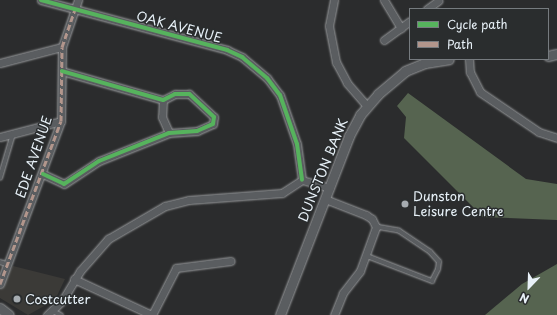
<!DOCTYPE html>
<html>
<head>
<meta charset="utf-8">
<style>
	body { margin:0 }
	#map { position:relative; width:557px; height:315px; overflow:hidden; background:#2b2c2d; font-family:"Playpen Sans",sans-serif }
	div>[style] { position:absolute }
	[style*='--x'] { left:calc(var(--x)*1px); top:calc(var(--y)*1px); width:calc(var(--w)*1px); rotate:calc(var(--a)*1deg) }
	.built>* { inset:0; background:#3b3a37 }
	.green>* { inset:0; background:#566450 }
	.roads { filter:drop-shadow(0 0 1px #96989a) drop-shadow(0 0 1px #96989a) }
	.lane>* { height:3.5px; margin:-1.75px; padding:0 1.75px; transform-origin:1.75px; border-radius:1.75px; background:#5a5d60 }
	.street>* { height:7px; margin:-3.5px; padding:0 3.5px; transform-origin:3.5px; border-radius:3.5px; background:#5a5d60 }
	.secondary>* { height:9px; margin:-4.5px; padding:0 4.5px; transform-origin:4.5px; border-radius:4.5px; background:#5a5d60 }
	.quiet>* { height:3px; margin-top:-1.5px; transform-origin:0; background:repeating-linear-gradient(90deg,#b2968c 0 6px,transparent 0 9px) }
	.cycleway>* { height:4px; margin:-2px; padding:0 2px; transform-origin:2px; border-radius:2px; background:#56b35d }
	.dots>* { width:11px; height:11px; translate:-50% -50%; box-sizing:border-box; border:2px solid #2a2d2e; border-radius:50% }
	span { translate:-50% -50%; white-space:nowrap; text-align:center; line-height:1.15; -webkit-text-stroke:3px #2a2d2e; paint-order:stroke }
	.street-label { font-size:13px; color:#e8f1f8 }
	.poi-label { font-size:13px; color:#e8f1f8 }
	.left { translate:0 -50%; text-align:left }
	.legend { position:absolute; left:409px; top:8px; width:140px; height:52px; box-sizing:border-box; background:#2a2d2e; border:1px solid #767b7f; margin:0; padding:5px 7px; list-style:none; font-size:12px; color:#e8f1f8 }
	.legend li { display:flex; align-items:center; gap:8px; height:20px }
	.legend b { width:20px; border:1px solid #767b7f }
	.north { position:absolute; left:509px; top:267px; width:40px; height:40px; -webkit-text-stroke:3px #2a2d2e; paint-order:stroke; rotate:203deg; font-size:11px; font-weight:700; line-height:16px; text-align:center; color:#e8f1f8 }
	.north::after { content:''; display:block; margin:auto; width:14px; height:18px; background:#e8f1f8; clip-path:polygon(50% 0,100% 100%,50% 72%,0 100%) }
</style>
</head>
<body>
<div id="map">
	<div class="built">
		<div style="clip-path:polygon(0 266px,11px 270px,13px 266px,65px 279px,55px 300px,28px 315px,0 298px)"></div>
	</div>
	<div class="green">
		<div style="clip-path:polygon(408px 93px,526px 179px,557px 184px,557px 220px,483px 217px,404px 138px,406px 117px,397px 106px)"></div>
		<div style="clip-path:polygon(557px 264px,557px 315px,485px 315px,522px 284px)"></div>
	</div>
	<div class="roads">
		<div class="lane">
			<div style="--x:0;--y:178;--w:46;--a:-73.5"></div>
			<div style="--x:367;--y:256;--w:70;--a:21"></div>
			<div style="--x:432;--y:281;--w:13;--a:-63"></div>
			<div style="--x:438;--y:269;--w:7;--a:-82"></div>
			<div style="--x:439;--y:262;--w:13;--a:-132"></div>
			<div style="--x:430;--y:252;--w:37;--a:-146"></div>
			<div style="--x:399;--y:231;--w:23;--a:-170"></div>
			<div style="--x:0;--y:262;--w:7;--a:16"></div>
			<div style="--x:53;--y:311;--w:9;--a:27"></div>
		</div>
		<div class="street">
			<div style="--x:41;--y:0;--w:193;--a:15"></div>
			<div style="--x:227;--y:50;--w:17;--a:25"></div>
			<div style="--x:242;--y:57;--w:33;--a:40"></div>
			<div style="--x:267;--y:78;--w:21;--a:53"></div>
			<div style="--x:280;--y:95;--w:52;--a:70.9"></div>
			<div style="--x:297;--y:144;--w:36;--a:82"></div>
			<div style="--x:334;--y:0;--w:26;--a:101"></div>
			<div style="--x:329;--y:26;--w:37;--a:79"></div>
			<div style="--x:336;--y:62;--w:24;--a:62"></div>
			<div style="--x:347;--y:83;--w:30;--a:49"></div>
			<div style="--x:384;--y:0;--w:33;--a:59"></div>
			<div style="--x:427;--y:9;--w:14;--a:-36"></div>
			<div style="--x:384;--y:40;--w:32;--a:-36"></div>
			<div style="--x:469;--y:59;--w:13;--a:86"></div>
			<div style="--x:470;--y:72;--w:22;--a:63"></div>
			<div style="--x:480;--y:92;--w:71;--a:34.1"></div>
			<div style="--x:539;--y:132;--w:19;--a:18"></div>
			<div style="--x:0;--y:63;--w:64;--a:-14.5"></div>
			<div style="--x:163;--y:100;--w:17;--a:93"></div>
			<div style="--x:162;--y:117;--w:17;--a:66"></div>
			<div style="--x:0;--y:137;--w:63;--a:-14.7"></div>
			<div style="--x:43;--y:174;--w:23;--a:25"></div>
			<div style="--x:64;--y:184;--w:42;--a:-33.3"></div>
			<div style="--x:99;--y:161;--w:75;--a:-21.8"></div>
			<div style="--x:169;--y:133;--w:28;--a:-4"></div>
			<div style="--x:197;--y:131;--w:17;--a:-24"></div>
			<div style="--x:213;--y:124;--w:7;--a:-82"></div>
			<div style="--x:214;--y:117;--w:34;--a:-137"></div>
			<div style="--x:189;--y:94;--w:14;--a:180"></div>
			<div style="--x:175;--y:94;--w:13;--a:153"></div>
			<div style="--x:163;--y:100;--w:105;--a:-164"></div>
			<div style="--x:325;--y:199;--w:44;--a:21.3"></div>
			<div style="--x:366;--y:215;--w:7;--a:34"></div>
			<div style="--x:372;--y:219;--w:9;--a:63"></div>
			<div style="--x:376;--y:227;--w:47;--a:110"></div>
			<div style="--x:360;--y:271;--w:28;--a:128"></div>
			<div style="--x:343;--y:293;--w:24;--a:112"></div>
			<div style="--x:74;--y:279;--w:86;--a:24.8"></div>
			<div style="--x:0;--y:284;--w:174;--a:-69.5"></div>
			<div style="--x:61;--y:121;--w:74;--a:-89.2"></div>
			<div style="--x:62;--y:47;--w:50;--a:-71.2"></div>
			<div style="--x:47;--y:315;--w:21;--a:-43"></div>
			<div style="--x:62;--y:301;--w:35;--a:-59"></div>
			<div style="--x:80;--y:271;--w:43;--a:-48.8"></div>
			<div style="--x:108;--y:239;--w:66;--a:-30.1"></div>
			<div style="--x:165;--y:206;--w:25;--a:-14"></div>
			<div style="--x:189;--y:200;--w:93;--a:-4.3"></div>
			<div style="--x:282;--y:193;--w:24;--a:-33"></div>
			<div style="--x:302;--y:180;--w:29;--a:16"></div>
			<div style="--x:152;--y:315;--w:53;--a:-62.9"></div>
			<div style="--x:176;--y:268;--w:55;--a:-7.3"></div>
		</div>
		<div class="secondary">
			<div style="--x:548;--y:56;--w:9;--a:-13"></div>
			<div style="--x:0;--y:308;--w:11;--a:38"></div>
			<div style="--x:280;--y:315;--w:192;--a:-68.9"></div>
			<div style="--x:349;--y:136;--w:24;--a:-62"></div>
			<div style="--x:360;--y:115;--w:28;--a:-49"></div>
			<div style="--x:378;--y:94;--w:35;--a:-40"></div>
			<div style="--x:405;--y:71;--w:22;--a:-22"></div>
			<div style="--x:425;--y:63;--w:24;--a:-9"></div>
		</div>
	</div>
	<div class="quiet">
		<div style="--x:0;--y:284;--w:174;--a:-69.5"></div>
		<div style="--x:61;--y:121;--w:74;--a:-89.2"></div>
		<div style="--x:62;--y:47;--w:39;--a:-71"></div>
	</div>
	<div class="cycleway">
		<div style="--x:41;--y:0;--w:193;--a:15"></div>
		<div style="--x:227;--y:50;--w:17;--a:25"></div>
		<div style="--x:242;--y:57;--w:33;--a:40"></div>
		<div style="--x:267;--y:78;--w:21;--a:53"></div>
		<div style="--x:280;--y:95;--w:52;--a:70.9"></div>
		<div style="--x:297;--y:144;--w:36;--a:82"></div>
		<div style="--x:43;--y:174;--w:23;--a:25"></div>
		<div style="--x:64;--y:184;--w:42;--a:-33.3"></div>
		<div style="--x:99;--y:161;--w:75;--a:-21.8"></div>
		<div style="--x:169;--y:133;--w:28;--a:-4"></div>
		<div style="--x:197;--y:131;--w:17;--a:-24"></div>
		<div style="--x:213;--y:124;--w:7;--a:-82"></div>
		<div style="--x:214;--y:117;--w:34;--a:-137"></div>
		<div style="--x:189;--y:94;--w:14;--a:180"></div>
		<div style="--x:175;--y:94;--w:13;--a:153"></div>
		<div style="--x:163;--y:100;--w:105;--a:-164"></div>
	</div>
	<div class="dots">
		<div style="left:405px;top:204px;background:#a6acb1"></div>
		<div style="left:17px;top:299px;background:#a6acb1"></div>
	</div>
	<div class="street-label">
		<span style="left:179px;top:27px;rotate:15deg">OAK AVENUE</span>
		<span style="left:34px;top:157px;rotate:-71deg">EDE AVENUE</span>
		<span style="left:323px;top:170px;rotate:-68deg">DUNSTON BANK</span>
	</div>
	<div class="poi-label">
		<span class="left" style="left:413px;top:204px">Dunston<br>Leisure Centre</span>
		<span class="left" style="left:25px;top:299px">Costcutter</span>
	</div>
	<ul class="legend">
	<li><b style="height:5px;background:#56b35d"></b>Cycle path</li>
	<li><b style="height:5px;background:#b2968c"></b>Path</li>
	</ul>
	<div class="north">N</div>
</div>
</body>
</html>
